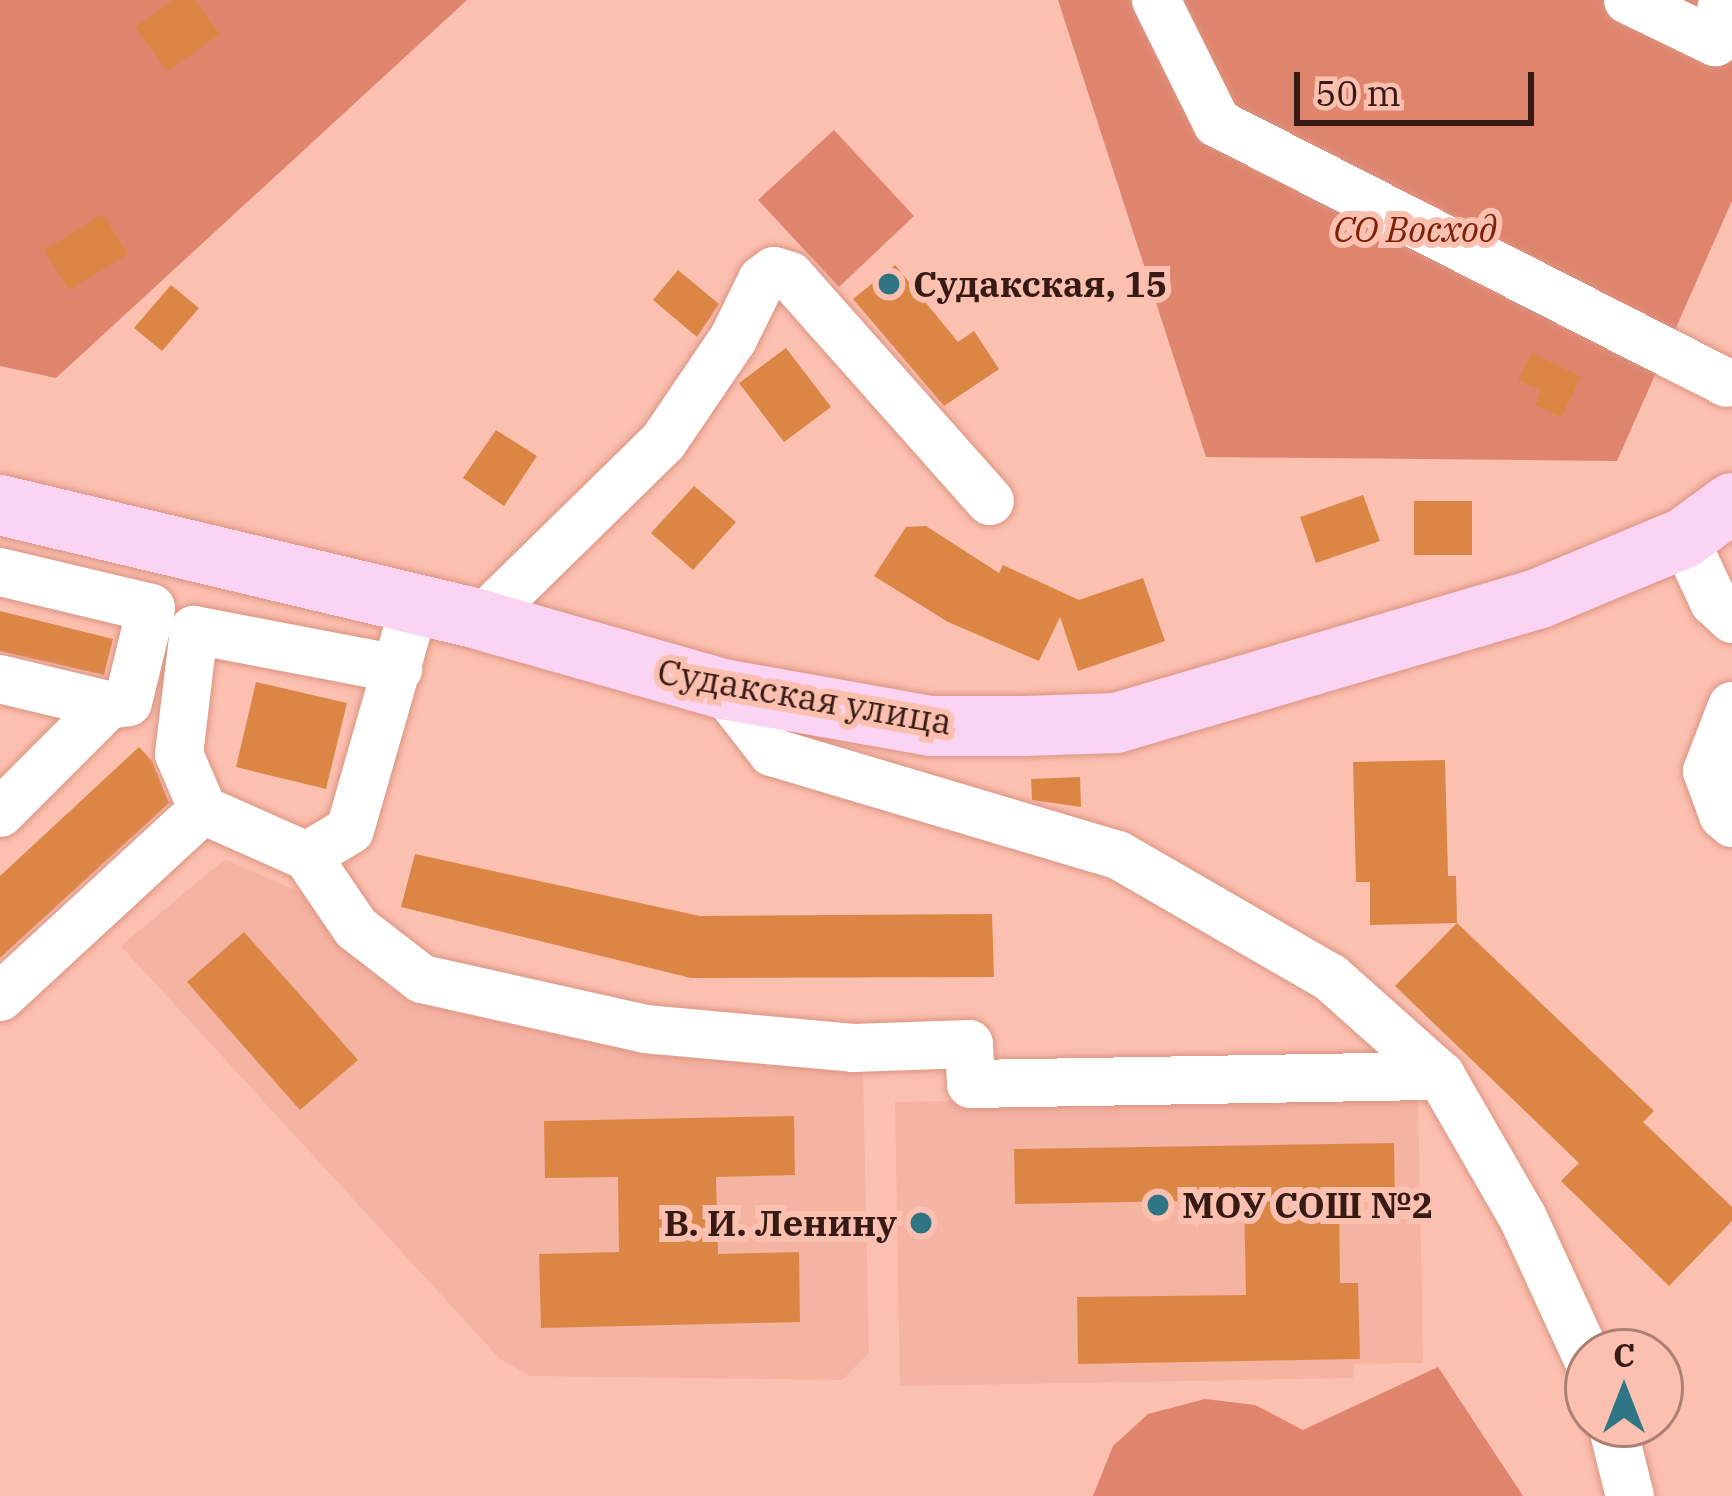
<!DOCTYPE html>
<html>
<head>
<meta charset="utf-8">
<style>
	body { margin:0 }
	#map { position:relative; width:1732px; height:1496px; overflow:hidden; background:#fcc0b0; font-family:"IBM Plex Serif",serif }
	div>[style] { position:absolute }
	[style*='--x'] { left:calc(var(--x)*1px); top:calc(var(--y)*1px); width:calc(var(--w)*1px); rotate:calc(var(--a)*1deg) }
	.built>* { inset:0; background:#f5b3a2 }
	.green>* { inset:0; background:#df856e }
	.building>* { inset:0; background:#dc8646 }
	.roads { filter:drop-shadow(0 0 3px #dc9482) drop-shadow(0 0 3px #dc9482) }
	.minor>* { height:48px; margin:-24px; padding:0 24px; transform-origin:24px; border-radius:24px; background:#fff }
	.major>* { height:60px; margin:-30px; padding:0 30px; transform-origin:30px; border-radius:30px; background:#fad4f2 }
	.dots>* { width:33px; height:33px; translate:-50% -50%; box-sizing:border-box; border:6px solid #fcc0b0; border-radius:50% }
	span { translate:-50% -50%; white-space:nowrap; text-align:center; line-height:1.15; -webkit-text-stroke:12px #fcc0b0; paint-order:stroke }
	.park-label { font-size:36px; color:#7c2108; font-style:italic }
	.poi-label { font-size:36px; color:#361a14; font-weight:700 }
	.left { translate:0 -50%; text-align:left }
	.right { translate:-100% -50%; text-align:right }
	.street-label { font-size:36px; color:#361a14 }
	.north { position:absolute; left:1564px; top:1328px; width:120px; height:120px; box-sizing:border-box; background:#fcc0b0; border:3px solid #ad7e72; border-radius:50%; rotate:0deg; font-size:33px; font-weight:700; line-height:48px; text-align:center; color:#361a14 }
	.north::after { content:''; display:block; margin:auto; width:42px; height:54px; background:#307584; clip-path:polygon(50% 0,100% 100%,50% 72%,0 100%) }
	.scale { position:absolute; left:1294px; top:72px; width:240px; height:54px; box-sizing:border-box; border:6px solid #361a14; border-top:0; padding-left:15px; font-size:36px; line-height:42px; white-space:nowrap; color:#361a14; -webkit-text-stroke:9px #fcc0b0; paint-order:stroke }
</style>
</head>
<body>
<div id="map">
	<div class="built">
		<div style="clip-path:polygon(225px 859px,299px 892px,342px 950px,409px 1002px,640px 1054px,863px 1072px,869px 1353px,842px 1380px,530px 1376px,500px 1359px,121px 946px)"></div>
		<div style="clip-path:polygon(1418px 1092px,1423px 1363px,1354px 1364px,1353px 1378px,900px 1386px,895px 1102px)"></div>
	</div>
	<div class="green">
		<div style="clip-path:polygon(0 0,467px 0,56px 378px,0 366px)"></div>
		<div style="clip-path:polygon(1058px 0,1732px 0,1732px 201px,1617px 461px,1206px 457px)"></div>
		<div style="clip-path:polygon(834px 130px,914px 216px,839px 287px,758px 200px)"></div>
		<div style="clip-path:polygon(1438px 1367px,1523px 1496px,1093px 1496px,1113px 1446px,1148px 1414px,1205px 1399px,1255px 1405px,1303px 1430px)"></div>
	</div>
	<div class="building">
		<div style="clip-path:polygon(173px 0,195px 0,220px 34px,167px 71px,135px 27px)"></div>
		<div style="clip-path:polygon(103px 214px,128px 254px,69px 290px,44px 250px)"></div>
		<div style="clip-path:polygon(895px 265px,958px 342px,974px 331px,999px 369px,944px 406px,853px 299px)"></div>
		<div style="clip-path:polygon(678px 270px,719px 304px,697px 337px,653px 300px)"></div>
		<div style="clip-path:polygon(171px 285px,199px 308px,162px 351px,134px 328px)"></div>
		<div style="clip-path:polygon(786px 348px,831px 407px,784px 442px,739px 383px)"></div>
		<div style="clip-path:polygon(1532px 353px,1581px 377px,1561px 417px,1535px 405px,1541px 391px,1518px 380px)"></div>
		<div style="clip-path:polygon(496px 430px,537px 456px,504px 506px,463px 478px)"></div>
		<div style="clip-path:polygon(694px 486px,736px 522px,693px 570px,651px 533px)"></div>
		<div style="clip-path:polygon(1363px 495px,1380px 541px,1316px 563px,1300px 517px)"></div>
		<div style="clip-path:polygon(1414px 501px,1472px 501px,1472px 555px,1414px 555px)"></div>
		<div style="clip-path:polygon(926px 526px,999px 573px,1003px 565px,1079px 600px,1143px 578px,1165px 641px,1078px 671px,1060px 617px,1039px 661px,948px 622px,874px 576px,906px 527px)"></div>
		<div style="clip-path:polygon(0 611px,113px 639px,104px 675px,0 651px)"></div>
		<div style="clip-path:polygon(256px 682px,347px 703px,326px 789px,236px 767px)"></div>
		<div style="clip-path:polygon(139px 747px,152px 761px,169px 803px,0 958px,0 876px)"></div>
		<div style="clip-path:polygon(1445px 760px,1448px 876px,1456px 876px,1457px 923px,1370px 925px,1370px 882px,1356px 882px,1353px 762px)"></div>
		<div style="clip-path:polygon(1080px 777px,1081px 807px,1032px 800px,1031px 779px)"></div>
		<div style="clip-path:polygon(415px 854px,700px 916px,992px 914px,994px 977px,691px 978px,401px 907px)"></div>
		<div style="clip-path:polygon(1457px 923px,1654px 1111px,1643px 1122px,1732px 1207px,1732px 1221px,1669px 1286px,1561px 1181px,1579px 1163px,1395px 986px)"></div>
		<div style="clip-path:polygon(244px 932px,358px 1060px,300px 1110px,187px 982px)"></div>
		<div style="clip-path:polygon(794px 1116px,795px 1175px,716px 1177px,718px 1254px,799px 1252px,800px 1322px,541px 1328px,539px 1254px,619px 1252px,618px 1177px,545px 1178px,544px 1121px)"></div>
		<div style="clip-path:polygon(1394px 1143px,1395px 1197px,1339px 1197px,1340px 1283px,1358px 1283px,1360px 1359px,1078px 1364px,1077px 1297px,1246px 1295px,1244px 1200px,1015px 1204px,1014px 1149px)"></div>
	</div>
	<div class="roads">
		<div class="minor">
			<div style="--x:1156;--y:0;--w:137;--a:63.6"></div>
			<div style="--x:1217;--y:123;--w:572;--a:27.01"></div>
			<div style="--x:1628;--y:0;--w:97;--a:25.8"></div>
			<div style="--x:1715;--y:42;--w:43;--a:-79.2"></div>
			<div style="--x:1684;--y:538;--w:71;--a:64.9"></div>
			<div style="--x:1714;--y:602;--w:25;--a:43"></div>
			<div style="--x:0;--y:572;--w:155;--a:13.4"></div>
			<div style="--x:151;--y:608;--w:97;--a:103.7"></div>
			<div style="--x:128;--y:702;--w:20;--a:171"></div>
			<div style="--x:108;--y:705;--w:111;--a:-166.5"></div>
			<div style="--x:481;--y:620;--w:255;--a:-44.4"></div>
			<div style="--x:663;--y:442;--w:125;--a:-55.8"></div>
			<div style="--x:733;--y:339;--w:66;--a:-63.8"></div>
			<div style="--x:762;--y:280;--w:15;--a:-37"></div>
			<div style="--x:774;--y:271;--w:17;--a:17"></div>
			<div style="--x:790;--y:276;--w:301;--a:48.4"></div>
			<div style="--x:723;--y:689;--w:80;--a:52.1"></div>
			<div style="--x:772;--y:752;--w:361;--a:16.6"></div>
			<div style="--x:1118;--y:855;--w:246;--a:30"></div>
			<div style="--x:1331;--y:978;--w:147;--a:41.7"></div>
			<div style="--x:1441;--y:1076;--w:164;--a:60"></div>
			<div style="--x:1523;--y:1218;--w:155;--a:65.3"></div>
			<div style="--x:1732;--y:706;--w:70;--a:111"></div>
			<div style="--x:1707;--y:771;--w:47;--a:70"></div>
			<div style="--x:1723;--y:815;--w:12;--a:42"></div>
			<div style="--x:203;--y:810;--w:61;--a:-113.2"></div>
			<div style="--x:179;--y:754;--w:125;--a:-83.1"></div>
			<div style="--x:194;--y:630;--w:208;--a:10.8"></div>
			<div style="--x:0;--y:813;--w:153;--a:-45"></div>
			<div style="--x:307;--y:856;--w:87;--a:55.8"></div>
			<div style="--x:356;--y:928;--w:83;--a:37.7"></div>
			<div style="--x:422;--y:979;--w:229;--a:12.6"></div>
			<div style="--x:645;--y:1029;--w:209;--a:5.2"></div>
			<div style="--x:853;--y:1048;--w:116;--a:-2"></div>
			<div style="--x:969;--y:1044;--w:40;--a:87.1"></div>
			<div style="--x:971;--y:1084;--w:470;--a:-1"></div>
			<div style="--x:0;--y:997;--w:276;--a:-42.7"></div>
			<div style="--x:203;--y:810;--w:114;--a:23.9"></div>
			<div style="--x:307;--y:856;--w:50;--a:-31.2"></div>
			<div style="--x:350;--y:830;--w:235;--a:-74"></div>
			<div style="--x:1612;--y:1424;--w:74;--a:76"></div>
		</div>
		<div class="major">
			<div style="--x:0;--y:505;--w:495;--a:13.4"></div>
			<div style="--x:481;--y:620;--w:252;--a:15.9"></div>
			<div style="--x:723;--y:689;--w:211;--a:10.1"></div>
			<div style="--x:931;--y:726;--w:93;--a:0"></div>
			<div style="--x:1024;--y:726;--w:92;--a:-1.9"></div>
			<div style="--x:1116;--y:723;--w:442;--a:-16.4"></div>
			<div style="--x:1540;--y:598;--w:156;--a:-22.6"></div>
			<div style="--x:1684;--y:538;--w:59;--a:-36.1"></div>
		</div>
	</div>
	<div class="dots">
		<div style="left:889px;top:284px;background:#307584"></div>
		<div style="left:1158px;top:1205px;background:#307584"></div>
		<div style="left:921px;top:1223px;background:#307584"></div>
	</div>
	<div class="park-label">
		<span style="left:1415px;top:229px">СО Восход</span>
	</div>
	<div class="poi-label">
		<span class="left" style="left:913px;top:284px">Судакская, 15</span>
		<span class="left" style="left:1182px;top:1205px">МОУ СОШ №2</span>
		<span class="right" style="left:897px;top:1223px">В. И. Ленину</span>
	</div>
	<div class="street-label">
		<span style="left:805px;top:696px;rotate:10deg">Судакская улица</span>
	</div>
	<div class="north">С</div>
	<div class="scale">50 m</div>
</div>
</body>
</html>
